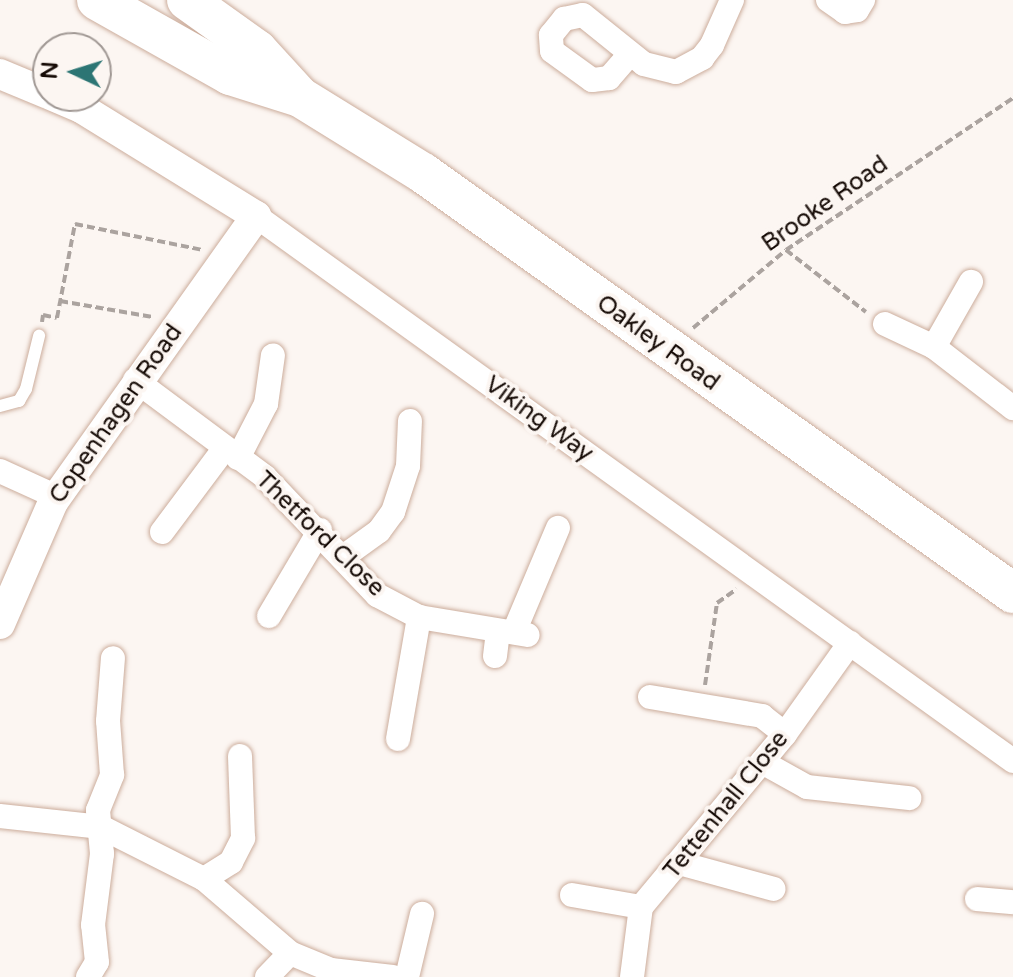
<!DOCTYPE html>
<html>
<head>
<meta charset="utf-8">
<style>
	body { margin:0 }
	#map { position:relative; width:1013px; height:977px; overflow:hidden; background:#fcf6f2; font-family:"Varela Round",sans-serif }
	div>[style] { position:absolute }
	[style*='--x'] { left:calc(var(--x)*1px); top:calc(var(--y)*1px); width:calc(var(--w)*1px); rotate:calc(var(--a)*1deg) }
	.path>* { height:4px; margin-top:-2px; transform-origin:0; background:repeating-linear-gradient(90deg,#aba39f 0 8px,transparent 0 12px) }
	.roads { filter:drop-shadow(0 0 2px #ccad9c) drop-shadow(0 0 2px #ccad9c) }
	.service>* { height:12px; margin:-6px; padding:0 6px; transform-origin:6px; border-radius:6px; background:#fff }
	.minor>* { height:24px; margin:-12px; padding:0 12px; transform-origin:12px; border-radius:12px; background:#fff }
	.tertiary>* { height:30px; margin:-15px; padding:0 15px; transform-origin:15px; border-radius:15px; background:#fff }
	.primary>* { height:40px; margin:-20px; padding:0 20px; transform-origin:20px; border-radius:20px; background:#fff }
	span { translate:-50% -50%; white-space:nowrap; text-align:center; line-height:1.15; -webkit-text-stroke:8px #fcf6f2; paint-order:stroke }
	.street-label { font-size:24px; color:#160b06 }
	.north { position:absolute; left:32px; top:32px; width:80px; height:80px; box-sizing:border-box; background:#fcf6f2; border:2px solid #a09894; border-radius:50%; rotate:274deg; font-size:22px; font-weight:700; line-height:32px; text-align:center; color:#160b06 }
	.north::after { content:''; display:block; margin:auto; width:28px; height:36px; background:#2c7574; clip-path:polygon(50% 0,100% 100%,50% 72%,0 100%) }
</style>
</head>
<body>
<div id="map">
	<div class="path">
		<div style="--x:786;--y:250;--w:101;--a:37.8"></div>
		<div style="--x:60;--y:301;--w:94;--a:9.8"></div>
		<div style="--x:42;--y:322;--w:7;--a:-82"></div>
		<div style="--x:43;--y:315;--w:14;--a:12"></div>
		<div style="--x:57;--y:318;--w:96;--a:-79.2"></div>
		<div style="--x:75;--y:224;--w:131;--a:11.5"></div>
		<div style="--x:693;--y:328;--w:121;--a:-40"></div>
		<div style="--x:786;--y:250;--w:273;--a:-33.8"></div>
		<div style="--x:705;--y:685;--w:83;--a:-81.7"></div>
		<div style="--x:717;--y:603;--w:24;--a:-35"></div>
	</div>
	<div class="roads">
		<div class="service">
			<div style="--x:0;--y:406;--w:20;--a:-15"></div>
			<div style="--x:19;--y:401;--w:14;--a:-60"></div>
			<div style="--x:26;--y:389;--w:55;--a:-76.2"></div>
		</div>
		<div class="minor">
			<div style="--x:828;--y:0;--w:21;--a:35"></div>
			<div style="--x:845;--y:12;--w:12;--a:-9"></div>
			<div style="--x:857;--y:10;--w:12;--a:-59"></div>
			<div style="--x:630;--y:54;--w:32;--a:131"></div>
			<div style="--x:609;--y:78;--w:17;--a:173"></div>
			<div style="--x:592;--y:80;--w:49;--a:-144.1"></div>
			<div style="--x:552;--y:51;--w:16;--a:-94"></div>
			<div style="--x:551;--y:35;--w:21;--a:-51"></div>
			<div style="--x:564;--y:19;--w:19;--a:-12"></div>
			<div style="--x:583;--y:15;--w:78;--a:38.8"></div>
			<div style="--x:644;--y:64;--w:33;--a:14"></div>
			<div style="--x:676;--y:72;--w:30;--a:-28"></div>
			<div style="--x:702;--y:58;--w:16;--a:-52"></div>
			<div style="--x:712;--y:45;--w:49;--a:-66"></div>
			<div style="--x:256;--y:216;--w:933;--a:35.75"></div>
			<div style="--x:885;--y:324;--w:54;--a:25.1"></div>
			<div style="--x:934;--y:347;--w:100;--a:37.7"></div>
			<div style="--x:934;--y:347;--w:75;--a:-60.4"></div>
			<div style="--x:135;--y:380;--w:162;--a:36.7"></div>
			<div style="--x:265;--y:477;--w:163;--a:46.5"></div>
			<div style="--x:377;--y:595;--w:47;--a:27.6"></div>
			<div style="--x:419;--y:617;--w:110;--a:9.4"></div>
			<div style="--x:238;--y:458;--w:61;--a:-62.6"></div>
			<div style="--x:266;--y:404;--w:49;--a:-81.9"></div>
			<div style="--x:0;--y:471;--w:63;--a:24.5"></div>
			<div style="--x:162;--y:532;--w:104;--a:-53.2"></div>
			<div style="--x:343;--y:557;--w:44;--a:-35.8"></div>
			<div style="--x:379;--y:531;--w:24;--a:-54"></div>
			<div style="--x:393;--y:512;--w:48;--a:-71.9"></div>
			<div style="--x:408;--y:466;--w:45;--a:-87.5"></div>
			<div style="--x:269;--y:616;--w:100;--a:-59.3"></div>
			<div style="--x:514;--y:632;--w:113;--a:-67.1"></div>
			<div style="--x:495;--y:656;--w:25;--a:-83"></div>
			<div style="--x:650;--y:697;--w:114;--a:9.6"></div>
			<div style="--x:762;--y:716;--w:29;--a:38"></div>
			<div style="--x:398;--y:739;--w:124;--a:-80.2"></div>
			<div style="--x:762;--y:762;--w:51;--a:29.1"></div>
			<div style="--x:807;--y:787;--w:103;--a:6.2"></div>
			<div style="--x:0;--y:816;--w:102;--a:6.2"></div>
			<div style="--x:101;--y:827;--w:115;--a:26.8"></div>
			<div style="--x:204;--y:879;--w:113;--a:40.7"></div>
			<div style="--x:290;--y:953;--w:44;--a:22.5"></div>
			<div style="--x:331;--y:970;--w:62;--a:6.4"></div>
			<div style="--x:679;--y:863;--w:98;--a:15.3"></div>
			<div style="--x:204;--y:879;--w:32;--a:-32"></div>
			<div style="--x:231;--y:862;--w:27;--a:-63"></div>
			<div style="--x:243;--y:838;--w:82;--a:-92.1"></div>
			<div style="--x:572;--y:895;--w:70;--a:9.9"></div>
			<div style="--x:977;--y:899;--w:36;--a:5"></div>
			<div style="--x:88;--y:977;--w:17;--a:-59"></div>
			<div style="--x:97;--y:962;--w:37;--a:-96"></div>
			<div style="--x:93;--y:925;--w:72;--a:-82.8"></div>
			<div style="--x:102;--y:854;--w:44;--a:-95.2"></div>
			<div style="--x:98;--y:810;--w:38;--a:-68"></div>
			<div style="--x:112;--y:775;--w:54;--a:-94.2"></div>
			<div style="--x:108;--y:721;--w:63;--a:-85.5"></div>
			<div style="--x:267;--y:977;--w:33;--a:-46"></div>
			<div style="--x:407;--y:977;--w:65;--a:-76.6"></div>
			<div style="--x:632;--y:977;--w:71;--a:-82.7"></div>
			<div style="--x:641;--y:907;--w:225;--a:-50.2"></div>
			<div style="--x:785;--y:734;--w:112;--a:-54.5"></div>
		</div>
		<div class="tertiary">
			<div style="--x:0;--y:74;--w:52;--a:22.6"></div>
			<div style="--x:0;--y:624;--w:133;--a:-66.5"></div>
			<div style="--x:53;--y:502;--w:351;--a:-54.6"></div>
			<div style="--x:256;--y:216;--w:206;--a:-148.3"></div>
			<div style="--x:81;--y:108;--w:30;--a:-157"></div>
		</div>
		<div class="primary">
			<div style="--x:97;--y:0;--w:153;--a:29.4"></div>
			<div style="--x:230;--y:75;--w:73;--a:17.4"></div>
			<div style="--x:300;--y:97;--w:145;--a:31.7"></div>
			<div style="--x:423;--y:173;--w:724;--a:35.45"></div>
			<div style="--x:187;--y:0;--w:86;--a:35.5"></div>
			<div style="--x:257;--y:50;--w:62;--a:47.6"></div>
		</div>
	</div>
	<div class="street-label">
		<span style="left:825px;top:204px;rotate:-35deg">Brooke Road</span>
		<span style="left:658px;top:343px;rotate:36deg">Oakley Road</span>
		<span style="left:116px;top:414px;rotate:-55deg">Copenhagen Road</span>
		<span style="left:539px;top:419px;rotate:36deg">Viking Way</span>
		<span style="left:320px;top:534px;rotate:44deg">Thetford Close</span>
		<span style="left:726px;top:805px;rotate:-51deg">Tettenhall Close</span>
	</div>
	<div class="north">N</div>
</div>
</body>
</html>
